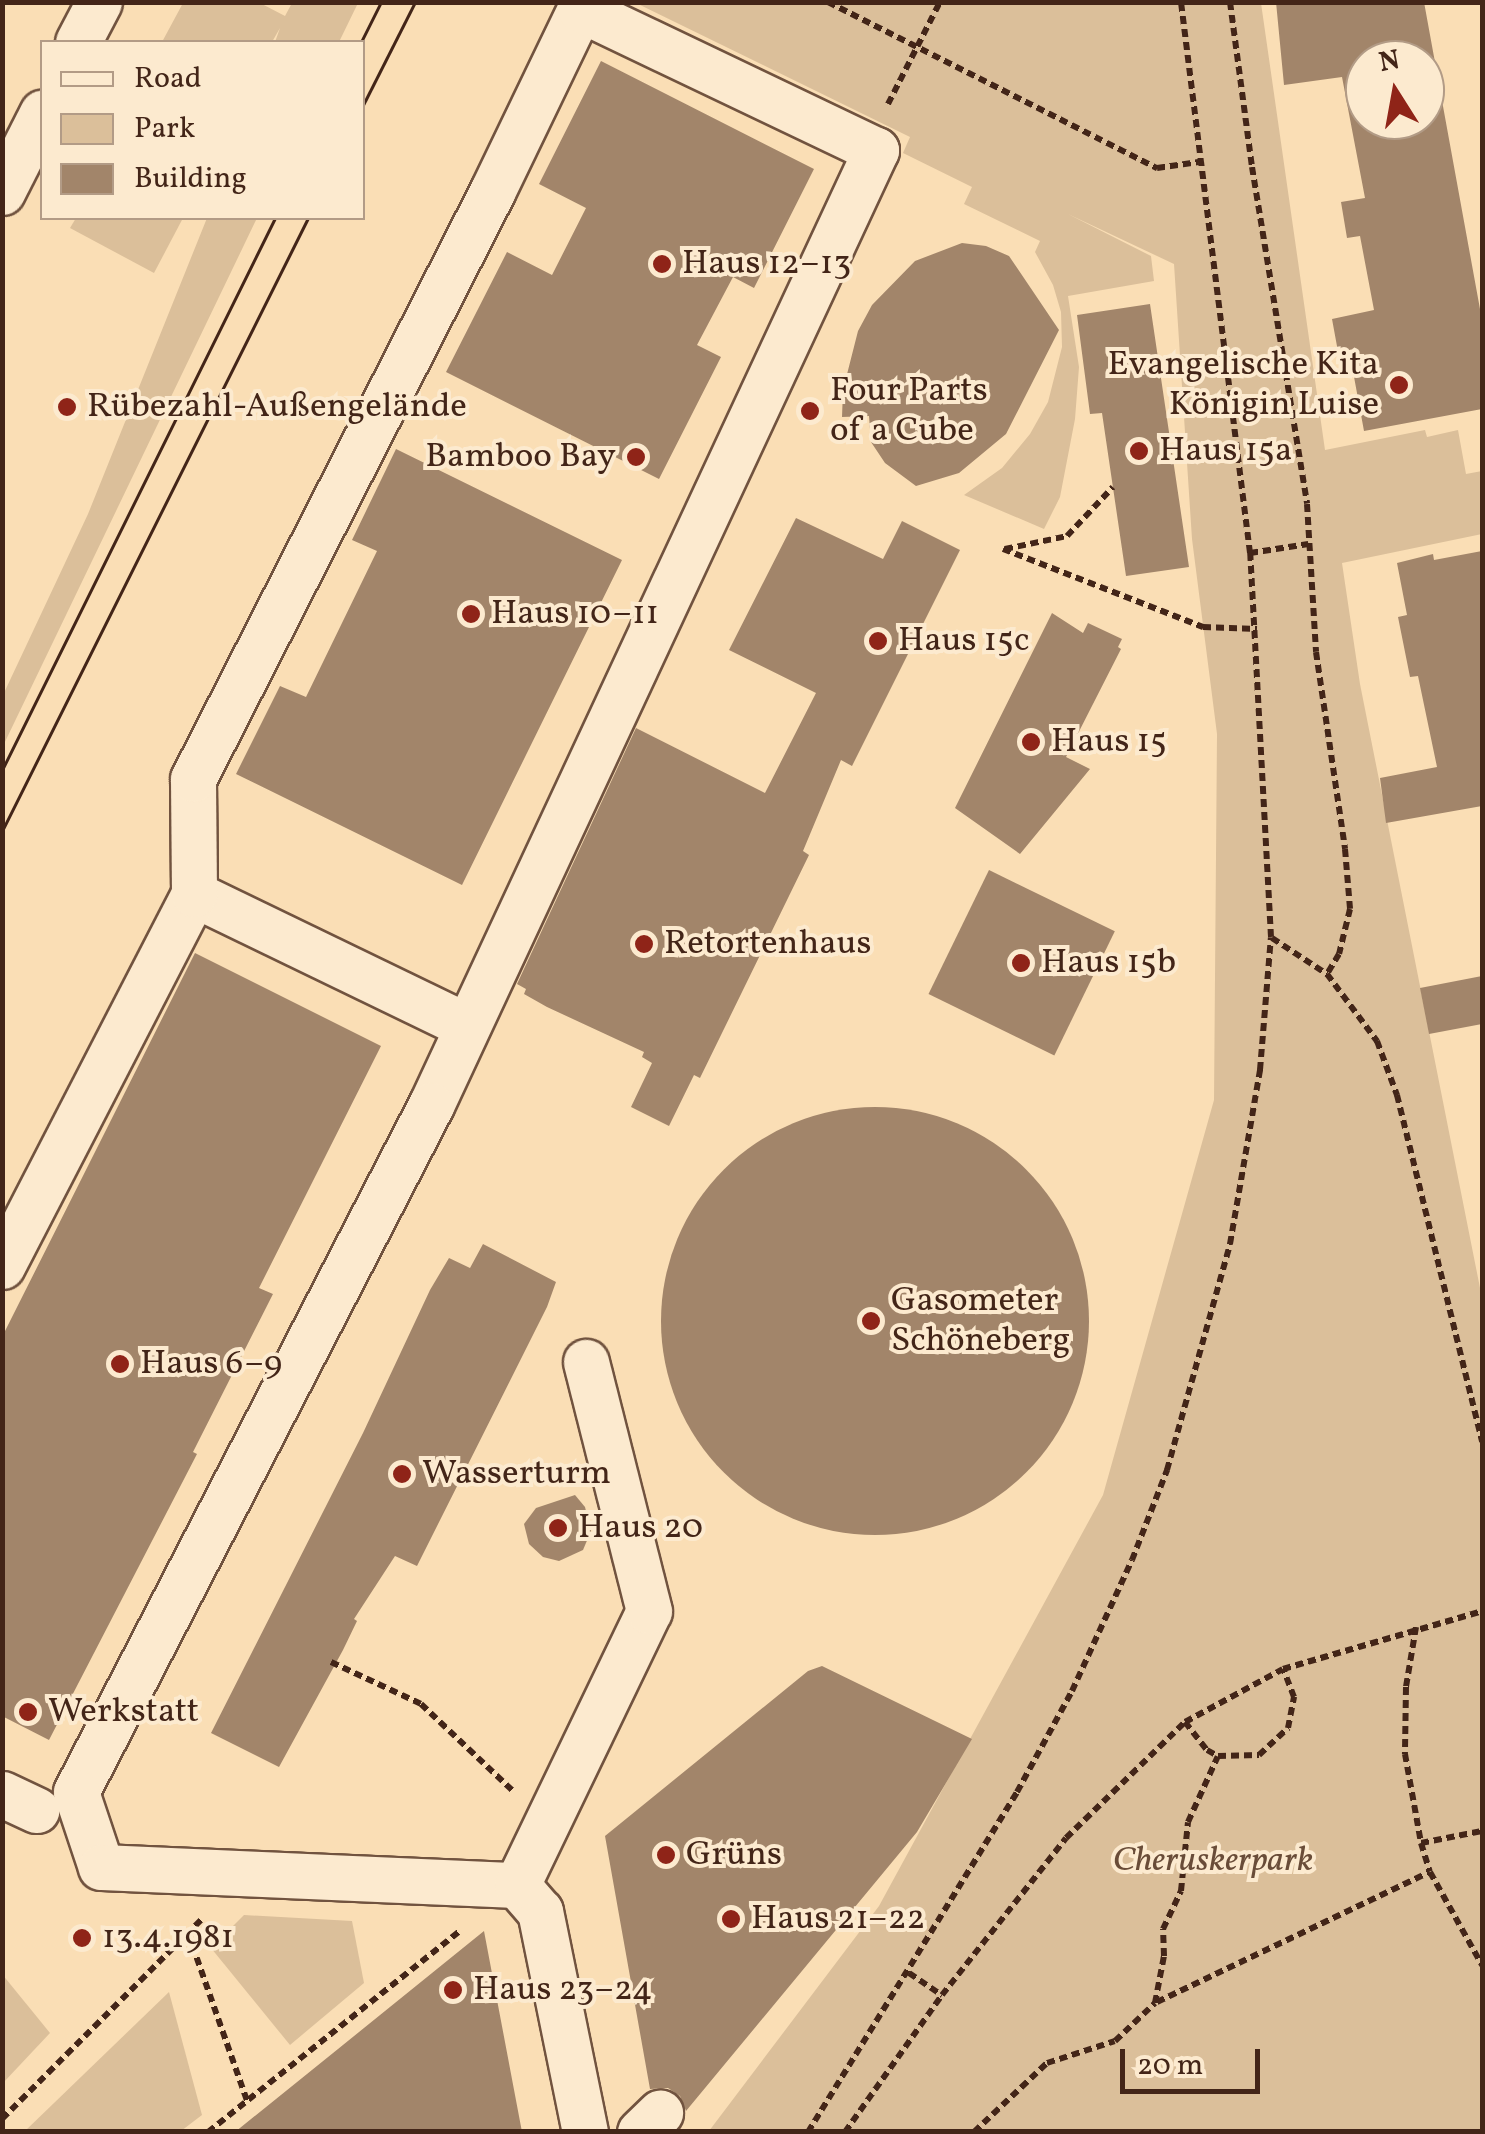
<!DOCTYPE html>
<meta charset="utf-8">
<style>
body{margin:0}
#map{position:relative;width:1485px;height:2134px;overflow:hidden;background:#fadeb5;font-family:Vollkorn,serif}
div>[style]{position:absolute}
.green>*{inset:0;background:#dbbf9a}
.building>*{inset:0;background:#a2856a;transform-origin:0 0}
.round{border-radius:50%}
.path>*{height:6px;margin-top:-3px;transform-origin:0;background:repeating-linear-gradient(90deg,#432518 0 8px,transparent 0 13px)}
.roads{filter:drop-shadow(2px 0 #71533f) drop-shadow(-2px 0 #71533f) drop-shadow(0 2px #71533f) drop-shadow(0 -2px #71533f)}
.minor>*{height:45px;margin:-22.5px;padding:0 22.5px;transform-origin:22.5px;border-radius:22.5px;background:#fceacf}
.tram>*{height:2.5px;margin:-1.25px;padding:0 1.25px;transform-origin:1.25px;border-radius:1.25px;background:#432518}
.dots>*{width:28px;height:28px;translate:-50% -50%;box-sizing:border-box;border:5px solid #fceacf;border-radius:50%}
span{translate:-50% -50%;white-space:nowrap;text-align:center;line-height:1.15;-webkit-text-stroke:8px #fceacf;paint-order:stroke}
.poi-label{font-size:35px;color:#432518}
.left{translate:0 -50%;text-align:left}
.right{translate:-100% -50%;text-align:right}
.park-label{font-size:35px;color:#694c38;font-style:italic}
.frame{position:absolute;inset:0;border:5px solid #432518;pointer-events:none}
.legend{position:absolute;left:40px;top:40px;width:325px;height:180px;box-sizing:border-box;background:#fceacf;border:2px solid #b29b86;margin:0;padding:12px 18px;list-style:none;font-size:30px;color:#432518}
.legend li{display:flex;align-items:center;gap:20px;height:50px}
.legend b{width:50px;border:2px solid #b29b86}
.north{position:absolute;left:1345px;top:40px;width:100px;height:100px;box-sizing:border-box;background:#fceacf;border:2px solid #b29b86;border-radius:50%;rotate:349deg;font-size:28px;font-weight:700;line-height:40px;text-align:center;color:#432518}
.north::after{content:'';display:block;margin:auto;width:35px;height:45px;background:#8f2418;clip-path:polygon(50% 0,100% 100%,50% 72%,0 100%)}
.scale{position:absolute;left:1120px;top:2049px;width:140px;height:45px;box-sizing:border-box;border:5px solid #432518;border-top:0;padding-left:12px;font-size:30px;line-height:35px;white-space:nowrap;color:#432518;-webkit-text-stroke:8px #fceacf;paint-order:stroke}
</style>
<div id="map">
<div class="green">
<i style="clip-path:polygon(183px 3px,260px 3px,285px 16px,292px 3px,358px 3px,339px 42px,275px 42px,280px 28px,272px 42px,162px 42px)"></i>
<i style="clip-path:polygon(636px 3px,1261px 3px,1325px 450px,1425px 430px,1427px 437px,1458px 430px,1466px 474px,1482px 471px,1482px 534px,1342px 563px,1360px 684px,1482px 1298px,1482px 2131px,709px 2131px,879px 1906px,1103px 1495px,1214px 1100px,1217px 734px,1192px 539px,1174px 264px,1068px 214px,1151px 256px,1154px 281px,1068px 296px,1079px 367px,1075px 419px,1060px 497px,1044px 529px,964px 495px,1002px 468px,1030px 434px,1048px 402px,1062px 347px,1061px 312px,1053px 285px,1035px 252px,1040px 241px,964px 204px,972px 187px,903px 153px,910px 137px)"></i>
<i style="clip-path:polygon(76px 218px,183px 218px,154px 273px,70px 228px)"></i>
<i style="clip-path:polygon(207px 218px,257px 218px,3px 746px,3px 695px,88px 514px)"></i>
<i style="clip-path:polygon(244px 1915px,352px 1921px,364px 1983px,290px 2045px,211px 1948px)"></i>
<i style="clip-path:polygon(2px 1974px,50px 2033px,3px 2083px,2px 2083px)"></i>
<i style="clip-path:polygon(169px 1992px,202px 2115px,181px 2131px,25px 2131px)"></i>
</div>
<div class="building">
<i style="clip-path:polygon(evenodd,1276px 2px,1424px 2px,1482px 320px,1482px 409px,1364px 431px,1352px 366px,1341px 368px,1332px 319px,1374px 310px,1360px 236px,1347px 238px,1341px 202px,1365px 198px,1342px 77px,1284px 85px,1276px 2px,1365px 60px,1425px 60px,1425px 120px,1365px 120px,1365px 60px)"></i>
<i style="clip-path:polygon(601px 61px,814px 169px,754px 288px,733px 277px,697px 345px,721px 357px,659px 479px,446px 372px,507px 252px,552px 275px,586px 208px,539px 184px)"></i>
<i style="clip-path:polygon(962px 243px,986px 246px,1009px 256px,1059px 330px,1006px 434px,959px 473px,916px 486px,885px 463px,871px 442px,869px 416px,842px 417px,843px 390px,858px 331px,872px 305px,915px 261px)"></i>
<i style="clip-path:polygon(1150px 304px,1189px 567px,1126px 576px,1102px 413px,1090px 414px,1077px 315px)"></i>
<i style="clip-path:polygon(396px 449px,622px 560px,462px 885px,236px 774px,280px 686px,306px 697px,377px 551px,352px 540px)"></i>
<i style="clip-path:polygon(796px 518px,883px 559px,902px 521px,960px 550px,852px 766px,841px 760px,803px 851px,809px 855px,700px 1078px,694px 1075px,669px 1126px,631px 1107px,652px 1063px,642px 1057px,644px 1052px,547px 1007px,524px 994px,526px 989px,517px 984px,636px 728px,765px 793px,816px 693px,729px 650px)"></i>
<i style="clip-path:polygon(1482px 551px,1482px 806px,1386px 823px,1380px 778px,1437px 767px,1418px 676px,1410px 677px,1398px 617px,1407px 615px,1397px 563px,1433px 554px,1434px 560px)"></i>
<i style="clip-path:polygon(1052px 613px,1083px 633px,1088px 623px,1122px 639px,1118px 647px,1121px 649px,1066px 757px,1090px 769px,1020px 854px,955px 808px)"></i>
<i style="left:989px;top:870px;width:140px;height:138px;rotate:26deg"></i>
<i style="clip-path:polygon(195px 953px,381px 1046px,259px 1288px,273px 1294px,193px 1452px,197px 1454px,49px 1740px,2px 1716px,2px 1337px)"></i>
<i style="clip-path:polygon(1482px 976px,1482px 1024px,1429px 1034px,1420px 988px)"></i>
<i class="round" style="left:661px;top:1107px;width:428px;height:428px"></i>
<i style="clip-path:polygon(483px 1244px,556px 1282px,547px 1307px,417px 1566px,395px 1556px,354px 1619px,357px 1621px,343px 1650px,279px 1767px,211px 1733px,363px 1433px,430px 1290px,449px 1258px,470px 1268px)"></i>
<i style="clip-path:polygon(575px 1495px,585px 1507px,591px 1531px,583px 1550px,559px 1561px,543px 1557px,529px 1544px,524px 1524px,536px 1508px)"></i>
<i style="clip-path:polygon(822px 1666px,972px 1739px,917px 1832px,686px 2111px,680px 2096px,668px 2088px,650px 2089px,605px 1836px,808px 1671px)"></i>
<i style="clip-path:polygon(484px 1931px,522px 2132px,235px 2132px,338px 2049px)"></i>
</div>
<div class="path">
<i style="left:828px;top:2px;width:369px;rotate:26.8deg"></i>
<i style="left:1157px;top:168px;width:42px;rotate:-8.1deg"></i>
<i style="left:1230px;top:2px;width:166px;rotate:82.4deg"></i>
<i style="left:1252px;top:167px;width:341px;rotate:80.7deg"></i>
<i style="left:1307px;top:504px;width:148px;rotate:86.5deg"></i>
<i style="left:1316px;top:652px;width:199px;rotate:81.6deg"></i>
<i style="left:1345px;top:849px;width:60px;rotate:85.2deg"></i>
<i style="left:1350px;top:909px;width:46px;rotate:103.7deg"></i>
<i style="left:1339px;top:954px;width:23px;rotate:121deg"></i>
<i style="left:888px;top:104px;width:114px;rotate:-63deg"></i>
<i style="left:1003px;top:549px;width:215px;rotate:21.3deg"></i>
<i style="left:1203px;top:627px;width:54px;rotate:2.1deg"></i>
<i style="left:1005px;top:549px;width:63px;rotate:-11.8deg"></i>
<i style="left:1067px;top:536px;width:67px;rotate:-46.8deg"></i>
<i style="left:1250px;top:553px;width:59px;rotate:-8.8deg"></i>
<i style="left:1272px;top:938px;width:66px;rotate:33.2deg"></i>
<i style="left:1327px;top:974px;width:84px;rotate:53.3deg"></i>
<i style="left:1377px;top:1041px;width:58px;rotate:69.7deg"></i>
<i style="left:1397px;top:1095px;width:357px;rotate:76.2deg"></i>
<i style="left:1416px;top:1627px;width:61px;rotate:99.5deg"></i>
<i style="left:1406px;top:1687px;width:67px;rotate:90.9deg"></i>
<i style="left:1405px;top:1754px;width:90px;rotate:79.8deg"></i>
<i style="left:1421px;top:1843px;width:30px;rotate:73deg"></i>
<i style="left:1430px;top:1872px;width:107px;rotate:60.8deg"></i>
<i style="left:331px;top:1662px;width:99px;rotate:25deg"></i>
<i style="left:421px;top:1704px;width:127px;rotate:43.4deg"></i>
<i style="left:1185px;top:1722px;width:36px;rotate:52deg"></i>
<i style="left:1207px;top:1750px;width:13px;rotate:29deg"></i>
<i style="left:1421px;top:1843px;width:62px;rotate:-11.1deg"></i>
<i style="left:188px;top:1933px;width:178px;rotate:70.6deg"></i>
<i style="left:909px;top:1973px;width:40px;rotate:34deg"></i>
<i style="left:942px;top:1995px;width:200px;rotate:-51.7deg"></i>
<i style="left:1066px;top:1838px;width:166px;rotate:-44.3deg"></i>
<i style="left:1185px;top:1722px;width:111px;rotate:-28.4deg"></i>
<i style="left:1283px;top:1669px;width:207px;rotate:-16.2deg"></i>
<i style="left:1157px;top:2002px;width:302px;rotate:-25.5deg"></i>
<i style="left:2px;top:2119px;width:284px;rotate:-45deg"></i>
<i style="left:208px;top:2132px;width:324px;rotate:-38.6deg"></i>
<i style="left:808px;top:2132px;width:399px;rotate:-58.4deg"></i>
<i style="left:1017px;top:1792px;width:115px;rotate:-61.4deg"></i>
<i style="left:1072px;top:1691px;width:144px;rotate:-65.4deg"></i>
<i style="left:1132px;top:1560px;width:97px;rotate:-68.7deg"></i>
<i style="left:1167px;top:1470px;width:235px;rotate:-74.4deg"></i>
<i style="left:1230px;top:1244px;width:177px;rotate:-80.2deg"></i>
<i style="left:1260px;top:1070px;width:133px;rotate:-85.3deg"></i>
<i style="left:1271px;top:937px;width:385px;rotate:-93.1deg"></i>
<i style="left:1250px;top:553px;width:555px;rotate:-97.14deg"></i>
<i style="left:845px;top:2132px;width:168px;rotate:-54.7deg"></i>
<i style="left:974px;top:2132px;width:100px;rotate:-43.4deg"></i>
<i style="left:1047px;top:2063px;width:71px;rotate:-17.9deg"></i>
<i style="left:1115px;top:2041px;width:55px;rotate:-43.5deg"></i>
<i style="left:1155px;top:2003px;width:48px;rotate:-79.2deg"></i>
<i style="left:1164px;top:1956px;width:27px;rotate:-92deg"></i>
<i style="left:1163px;top:1929px;width:42px;rotate:-64.7deg"></i>
<i style="left:1181px;top:1891px;width:69px;rotate:-84.2deg"></i>
<i style="left:1188px;top:1822px;width:72px;rotate:-65.6deg"></i>
<i style="left:1218px;top:1756px;width:41px;rotate:-1.4deg"></i>
<i style="left:1259px;top:1755px;width:40px;rotate:-43deg"></i>
<i style="left:1288px;top:1728px;width:32px;rotate:-79deg"></i>
<i style="left:1294px;top:1697px;width:30px;rotate:-111deg"></i>
</div>
<div class="roads">
<div class="minor">
<i style="left:78px;top:42px;width:45px;rotate:-62.3deg"></i>
<i style="left:2px;top:192px;width:89px;rotate:-63.1deg"></i>
<i style="left:194px;top:894px;width:303px;rotate:25.8deg"></i>
<i style="left:2px;top:1266px;width:419px;rotate:-62.7deg"></i>
<i style="left:194px;top:894px;width:115px;rotate:-90.5deg"></i>
<i style="left:193px;top:779px;width:659px;rotate:-63.01deg"></i>
<i style="left:492px;top:192px;width:203px;rotate:-64.3deg"></i>
<i style="left:580px;top:9px;width:328px;rotate:25.5deg"></i>
<i style="left:876px;top:150px;width:1054px;rotate:114.98deg"></i>
<i style="left:431px;top:1105px;width:773px;rotate:117.33deg"></i>
<i style="left:76px;top:1792px;width:79px;rotate:71.6deg"></i>
<i style="left:101px;top:1867px;width:416px;rotate:2.5deg"></i>
<i style="left:517px;top:1885px;width:35px;rotate:49deg"></i>
<i style="left:540px;top:1911px;width:226px;rotate:78.5deg"></i>
<i style="left:2px;top:1794px;width:38px;rotate:25deg"></i>
<i style="left:517px;top:1885px;width:304px;rotate:-64.3deg"></i>
<i style="left:649px;top:1611px;width:257px;rotate:-104.2deg"></i>
<i style="left:640px;top:2132px;width:28px;rotate:-44deg"></i>
</div>
</div>
<div class="tram">
<i style="left:361px;top:42px;width:45px;rotate:-63.4deg"></i>
<i style="left:362px;top:107px;width:118px;rotate:-63.2deg"></i>
<i style="left:2px;top:770px;width:616px;rotate:-63.68deg"></i>
<i style="left:2px;top:831px;width:685px;rotate:-63.47deg"></i>
</div>
<div class="dots">
<i style="left:662px;top:264px;background:#8f2418"></i>
<i style="left:1399px;top:385px;background:#8f2418"></i>
<i style="left:67px;top:407px;background:#8f2418"></i>
<i style="left:810px;top:411px;background:#8f2418"></i>
<i style="left:1139px;top:451px;background:#8f2418"></i>
<i style="left:636px;top:457px;background:#8f2418"></i>
<i style="left:471px;top:614px;background:#8f2418"></i>
<i style="left:878px;top:641px;background:#8f2418"></i>
<i style="left:1031px;top:742px;background:#8f2418"></i>
<i style="left:644px;top:944px;background:#8f2418"></i>
<i style="left:1021px;top:963px;background:#8f2418"></i>
<i style="left:871px;top:1321px;background:#8f2418"></i>
<i style="left:120px;top:1364px;background:#8f2418"></i>
<i style="left:402px;top:1474px;background:#8f2418"></i>
<i style="left:558px;top:1528px;background:#8f2418"></i>
<i style="left:28px;top:1712px;background:#8f2418"></i>
<i style="left:666px;top:1855px;background:#8f2418"></i>
<i style="left:731px;top:1919px;background:#8f2418"></i>
<i style="left:82px;top:1938px;background:#8f2418"></i>
<i style="left:453px;top:1990px;background:#8f2418"></i>
</div>
<div class="poi-label">
<span class="left" style="left:682px;top:264px">Haus 12–13</span>
<span class="right" style="left:1379px;top:385px">Evangelische Kita<br>Königin Luise</span>
<span class="left" style="left:830px;top:411px">Four Parts<br>of a Cube</span>
<span class="left" style="left:87px;top:407px">Rübezahl-Außengelände</span>
<span class="left" style="left:1159px;top:451px">Haus 15a</span>
<span class="right" style="left:616px;top:457px">Bamboo Bay</span>
<span class="left" style="left:491px;top:614px">Haus 10–11</span>
<span class="left" style="left:898px;top:641px">Haus 15c</span>
<span class="left" style="left:1051px;top:742px">Haus 15</span>
<span class="left" style="left:664px;top:944px">Retortenhaus</span>
<span class="left" style="left:1041px;top:963px">Haus 15b</span>
<span class="left" style="left:891px;top:1321px">Gasometer<br>Schöneberg</span>
<span class="left" style="left:140px;top:1364px">Haus 6–9</span>
<span class="left" style="left:422px;top:1474px">Wasserturm</span>
<span class="left" style="left:578px;top:1528px">Haus 20</span>
<span class="left" style="left:48px;top:1712px">Werkstatt</span>
<span class="left" style="left:686px;top:1855px">Grüns</span>
<span class="left" style="left:751px;top:1919px">Haus 21–22</span>
<span class="left" style="left:102px;top:1938px">13.4.1981</span>
<span class="left" style="left:473px;top:1990px">Haus 23–24</span>
</div>
<div class="park-label">
<span style="left:1213px;top:1861px">Cheruskerpark</span>
</div>
<div class="frame"></div>
<ul class="legend">
<li><b style="height:12px;background:#fceacf"></b>Road</li>
<li><b style="height:28px;background:#dbbf9a"></b>Park</li>
<li><b style="height:28px;background:#a2856a"></b>Building</li>
</ul>
<div class="north">N</div>
<div class="scale">20 m</div>
</div>
